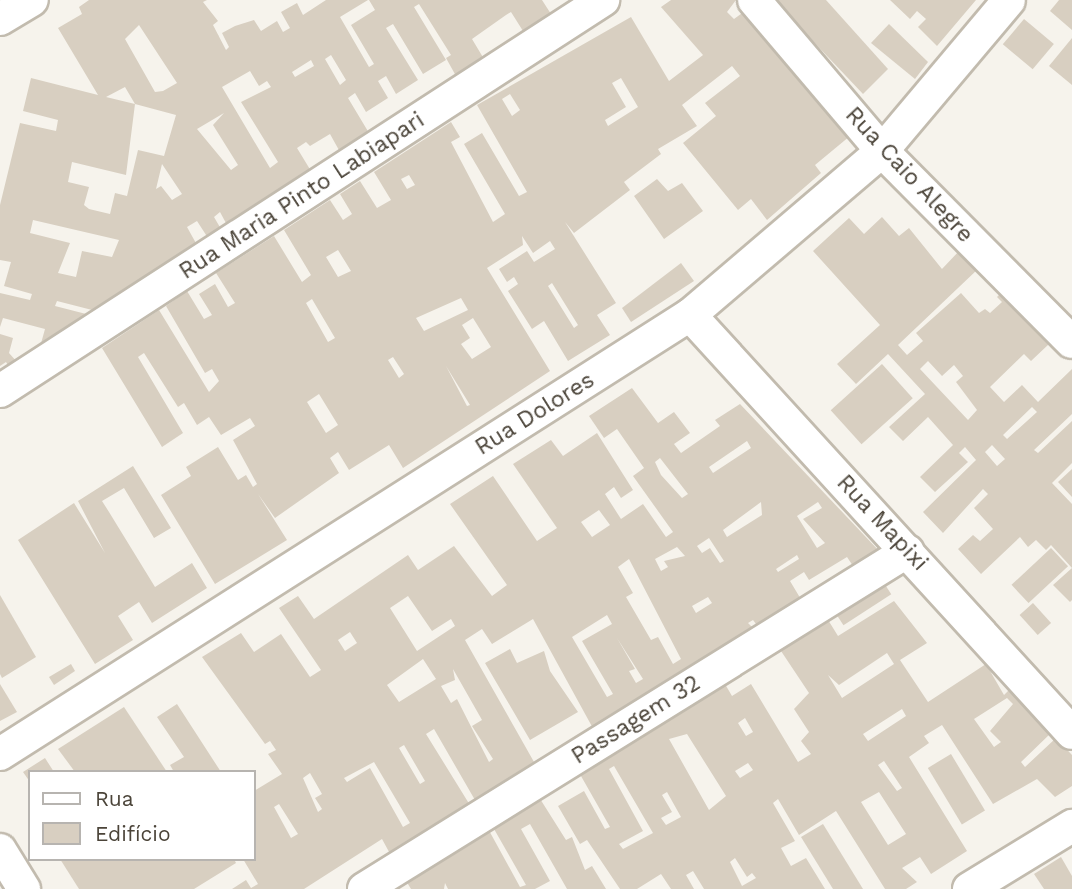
<!DOCTYPE html>
<meta charset="utf-8">
<style>
body{margin:0}
#map{position:relative;width:1072px;height:889px;overflow:hidden;background:#f6f3ec;font-family:"Work Sans",sans-serif}
div>[style]{position:absolute}
.building>*{inset:0;background:#d8cfc1;transform-origin:0 0}
.roads{filter:drop-shadow(2px 0 #c2bbae) drop-shadow(-2px 0 #c2bbae) drop-shadow(0 2px #c2bbae) drop-shadow(0 -2px #c2bbae)}
.street>*{height:32px;margin:-16px;padding:0 16px;transform-origin:16px;border-radius:16px;background:#fff}
span{translate:-50% -50%;white-space:nowrap;text-align:center;line-height:1.15;-webkit-text-stroke:6px #fff;paint-order:stroke}
.street-label{font-size:23px;color:#4b4439}
.legend{position:absolute;left:28px;top:770px;width:228px;height:91px;box-sizing:border-box;background:#fff;border:2px solid #b7b4b0;margin:0;padding:9px 12px;list-style:none;font-size:21px;color:#4b4439}
.legend li{display:flex;align-items:center;gap:14px;height:35px}
.legend b{width:35px;border:2px solid #b7b4b0}
</style>
<div id="map">
<div class="building">
<i style="clip-path:polygon(evenodd,89px 0,207px 0,203px 2px,218px 21px,213px 25px,226px 50px,229px 47px,222px 33px,235px 26px,254px 20px,261px 31px,277px 21px,283px 32px,290px 28px,281px 12px,297px 3px,303px 15px,326px 0,368px 0,340px 17px,369px 67px,374px 64px,351px 25px,375px 10px,369px 0,542px 0,551px 14px,523px 31px,511px 12px,506px 15px,472px 39px,484px 59px,456px 76px,446px 58px,451px 55px,419px 4px,414px 7px,446px 60px,423px 74px,393px 24px,386px 28px,418px 80px,396px 94px,386px 76px,378px 81px,388px 98px,366px 112px,355px 93px,348px 98px,369px 133px,340px 152px,330px 134px,310px 146px,306px 142px,297px 148px,311px 171px,227px 225px,220px 212px,214px 217px,221px 229px,208px 238px,197px 221px,187px 227px,197px 245px,96px 311px,57px 301px,55px 306px,90px 315px,40px 347px,45px 329px,3px 318px,0 327px,0 293px,30px 300px,32px 294px,4px 286px,11px 262px,0 260px,0 205px,20px 123px,56px 131px,58px 120px,23px 111px,31px 78px,98px 95px,58px 28px,82px 14px,79px 7px,89px 0,139px 25px,177px 83px,163px 91px,155px 92px,125px 39px,139px 25px,89px 0,331px 55px,346px 80px,340px 85px,325px 59px,331px 55px,89px 0,311px 60px,314px 66px,295px 77px,292px 72px,311px 60px,89px 0,250px 71px,259px 86px,267px 81px,271px 87px,241px 102px,278px 162px,270px 168px,222px 87px,250px 71px,89px 0,125px 87px,135px 104px,106px 97px,125px 87px,89px 0,135px 104px,176px 115px,164px 156px,138px 150px,127px 196px,115px 193px,110px 214px,89px 209px,84px 205px,89px 187px,68px 182px,72px 162px,126px 175px,135px 104px,89px 0,224px 113px,213px 125px,238px 165px,231px 170px,197px 129px,224px 113px,89px 0,162px 164px,182px 194px,172px 200px,161px 186px,156px 189px,162px 164px,89px 0,33px 220px,119px 240px,112px 257px,82px 251px,76px 277px,58px 273px,70px 243px,30px 233px,33px 220px)"></i>
<i style="clip-path:polygon(evenodd,671px 0,736px 0,727px 12px,734px 19px,745px 11px,850px 136px,815px 165px,821px 173px,767px 220px,751px 199px,738px 210px,683px 143px,716px 116px,705px 103px,740px 76px,732px 66px,682px 105px,697px 126px,658px 149px,661px 154px,624px 182px,630px 190px,574px 233px,565px 222px,616px 303px,597px 315px,610px 335px,568px 361px,544px 321px,532px 329px,508px 291px,518px 284px,514px 277px,507px 282px,499px 269px,527px 251px,534px 262px,555px 249px,550px 241px,533px 253px,522px 236px,523px 245px,487px 268px,550px 371px,403px 468px,389px 445px,349px 470px,338px 452px,330px 458px,339px 473px,275px 518px,258px 494px,287px 540px,215px 584px,161px 495px,191px 476px,186px 467px,218px 447px,238px 480px,246px 475px,253px 487px,257px 484px,233px 440px,255px 426px,250px 418px,221px 435px,209px 417px,197px 425px,184px 403px,178px 407px,144px 353px,138px 357px,183px 433px,162px 447px,102px 348px,159px 310px,209px 392px,219px 381px,212px 369px,205px 373px,166px 306px,187px 291px,204px 319px,212px 315px,199px 294px,215px 284px,228px 307px,235px 303px,216px 273px,274px 236px,302px 282px,311px 275px,284px 230px,330px 200px,343px 220px,352px 214px,340px 194px,360px 181px,377px 208px,391px 200px,374px 172px,451px 122px,460px 137px,451px 142px,493px 222px,505px 214px,464px 144px,482px 133px,519px 196px,527px 192px,477px 105px,631px 17px,669px 81px,703px 55px,661px 7px,671px 0,621px 78px,638px 107px,608px 126px,605px 120px,626px 107px,612px 83px,621px 78px,671px 0,510px 94px,520px 110px,512px 116px,502px 99px,510px 94px,671px 0,409px 175px,415px 185px,407px 189px,401px 179px,409px 175px,671px 0,338px 250px,351px 271px,338px 277px,326px 257px,338px 250px,671px 0,552px 283px,578px 325px,574px 328px,548px 286px,552px 283px,671px 0,461px 298px,468px 310px,424px 331px,416px 318px,461px 298px,671px 0,312px 299px,335px 338px,328px 342px,306px 303px,312px 299px,671px 0,473px 318px,491px 347px,472px 359px,461px 344px,470px 338px,462px 325px,473px 318px,671px 0,393px 357px,404px 374px,399px 378px,388px 360px,393px 357px,671px 0,446px 366px,470px 405px,467px 406px,446px 366px,671px 0,319px 394px,338px 425px,326px 433px,307px 402px,319px 394px)"></i>
<i style="clip-path:polygon(774px 0,826px 0,888px 69px,863px 94px)"></i>
<i style="clip-path:polygon(890px 0,976px 0,937px 46px,918px 27px,926px 19px,917px 11px,910px 19px)"></i>
<i style="clip-path:polygon(1059px 0,1072px 0,1072px 30px,1050px 11px)"></i>
<i style="left:1024px;top:19px;width:39px;height:33px;rotate:40deg"></i>
<i style="clip-path:polygon(889px 24px,928px 62px,915px 79px,871px 43px)"></i>
<i style="clip-path:polygon(1072px 38px,1072px 85px,1049px 66px)"></i>
<i style="clip-path:polygon(657px 179px,668px 191px,682px 183px,703px 211px,664px 239px,634px 196px)"></i>
<i style="clip-path:polygon(evenodd,882px 217px,899px 236px,909px 228px,942px 269px,960px 250px,978px 269px,898px 345px,907px 355px,923px 341px,916px 333px,961px 293px,979px 313px,985px 309px,990px 313px,1002px 302px,997px 297px,1001px 293px,1049px 344px,1031px 361px,1024px 354px,990px 387px,1004px 402px,1022px 385px,1038px 402px,1072px 369px,1072px 414px,1034px 450px,1038px 453px,1072px 421px,1072px 463px,1052px 483px,1072px 504px,1072px 600px,1070px 602px,1053px 585px,1072px 568px,1051px 545px,1046px 550px,1036px 540px,1028px 547px,1020px 537px,981px 574px,958px 549px,973px 535px,980px 541px,993px 529px,974px 508px,988px 494px,983px 489px,943px 533px,923px 512px,976px 460px,965px 447px,959px 453px,968px 462px,935px 492px,920px 477px,953px 445px,928px 417px,903px 441px,889px 427px,925px 394px,888px 354px,856px 384px,837px 364px,880px 325px,813px 251px,849px 218px,864px 234px,882px 217px,928px 361px,942px 376px,954px 365px,963px 376px,956px 382px,977px 410px,968px 420px,920px 369px,928px 361px,882px 217px,1032px 407px,1037px 412px,1007px 439px,1003px 435px,1032px 407px,882px 217px,992px 445px,1005px 459px,997px 466px,985px 452px,992px 445px)"></i>
<i style="clip-path:polygon(681px 263px,694px 281px,631px 322px,622px 308px)"></i>
<i style="clip-path:polygon(0 334px,13px 338px,9px 353px,17px 362px,9px 367px,6px 362px,0 366px)"></i>
<i style="left:882px;top:364px;width:46px;height:69px;rotate:48deg"></i>
<i style="clip-path:polygon(evenodd,632px 388px,658px 423px,674px 412px,690px 433px,674px 444px,681px 453px,720px 426px,715px 420px,740px 404px,881px 553px,855px 569px,847px 557px,809px 580px,804px 572px,790px 581px,802px 601px,759px 628px,753px 620px,748px 623px,756px 631px,595px 732px,533px 619px,492px 644px,482px 629px,465px 640px,538px 769px,479px 807px,434px 729px,426px 734px,473px 810px,394px 861px,382px 839px,304px 889px,232px 889px,246px 880px,251px 888px,258px 884px,243px 859px,254px 859px,254px 791px,282px 774px,268px 754px,276px 750px,270px 741px,265px 744px,202px 657px,241px 633px,254px 652px,281px 634px,310px 677px,321px 670px,279px 608px,298px 596px,314px 619px,408px 555px,418px 570px,454px 546px,492px 596px,507px 585px,450px 504px,493px 476px,537px 541px,557px 528px,513px 464px,551px 440px,563px 456px,597px 433px,633px 490px,621px 498px,614px 487px,605px 494px,621px 519px,643px 504px,666px 537px,673px 532px,633px 476px,644px 468px,617px 429px,604px 438px,589px 416px,632px 388px,747px 441px,751px 448px,713px 473px,709px 467px,747px 441px,632px 388px,660px 458px,688px 494px,682px 498px,661px 475px,655px 462px,660px 458px,632px 388px,761px 502px,762px 515px,727px 537px,723px 530px,761px 502px,632px 388px,818px 502px,822px 508px,803px 519px,825px 543px,817px 548px,797px 516px,818px 502px,632px 388px,599px 510px,610px 525px,592px 537px,581px 522px,599px 510px,632px 388px,709px 538px,724px 561px,720px 563px,710px 548px,702px 553px,697px 546px,709px 538px,632px 388px,677px 547px,685px 556px,664px 561px,668px 567px,661px 571px,655px 559px,677px 547px,632px 388px,797px 555px,799px 559px,778px 572px,776px 569px,797px 555px,632px 388px,629px 559px,681px 659px,673px 664px,658px 637px,651px 640px,626px 597px,633px 593px,618px 567px,629px 559px,632px 388px,408px 596px,432px 631px,451px 619px,455px 626px,417px 651px,390px 608px,408px 596px,632px 388px,708px 597px,712px 603px,696px 613px,692px 606px,708px 597px,632px 388px,607px 615px,612px 624px,582px 641px,613px 694px,607px 697px,572px 637px,607px 615px,632px 388px,350px 632px,357px 643px,345px 651px,338px 640px,350px 632px,632px 388px,617px 638px,643px 679px,636px 683px,629px 671px,635px 669px,617px 638px,632px 388px,423px 659px,436px 679px,399px 702px,387px 685px,423px 659px,632px 388px,453px 669px,482px 720px,472px 726px,493px 759px,489px 762px,457px 699px,451px 703px,441px 686px,455px 680px,453px 669px,632px 388px,404px 745px,425px 781px,420px 784px,399px 748px,404px 745px,632px 388px,374px 762px,410px 823px,403px 827px,370px 768px,347px 782px,344px 778px,374px 762px,632px 388px,310px 773px,322px 794px,315px 798px,322px 809px,318px 812px,303px 778px,310px 773px,632px 388px,279px 804px,298px 834px,291px 838px,274px 807px,279px 804px)"></i>
<i style="clip-path:polygon(133px 466px,171px 528px,154px 538px,124px 488px,102px 501px,109px 512px,155px 587px,192px 563px,207px 588px,152px 623px,139px 602px,118px 616px,133px 640px,95px 664px,18px 540px,74px 503px,105px 553px,78px 501px)"></i>
<i style="clip-path:polygon(1072px 469px,1072px 497px,1058px 482px)"></i>
<i style="left:1051px;top:548px;width:25px;height:54px;rotate:47deg"></i>
<i style="left:882px;top:580px;width:17px;height:57px;rotate:57deg"></i>
<i style="clip-path:polygon(0 595px,36px 657px,2px 678px,0 674px)"></i>
<i style="clip-path:polygon(evenodd,894px 601px,927px 643px,900px 660px,928px 702px,986px 664px,1004px 695px,1010px 689px,1051px 733px,1021px 762px,1025px 767px,1056px 738px,1072px 755px,1072px 786px,1055px 797px,1037px 779px,993px 804px,942px 725px,924px 736px,929px 743px,909px 757px,967px 851px,931px 874px,920px 857px,902px 868px,917px 882px,906px 889px,885px 889px,836px 811px,799px 835px,778px 799px,773px 803px,795px 841px,781px 848px,791px 866px,806px 858px,825px 889px,704px 889px,693px 871px,686px 875px,694px 889px,671px 889px,661px 874px,637px 889px,620px 889px,587px 840px,580px 844px,558px 806px,584px 791px,605px 829px,610px 827px,577px 769px,722px 679px,732px 696px,751px 684px,798px 762px,811px 754px,801px 741px,809px 732px,794px 709px,809px 693px,777px 645px,825px 615px,838px 636px,894px 601px,887px 653px,894px 664px,842px 698px,828px 675px,839px 685px,887px 653px,894px 601px,1007px 698px,1013px 704px,990px 731px,1001px 742px,994px 747px,974px 719px,1007px 698px,894px 601px,902px 709px,906px 716px,868px 741px,863px 734px,902px 709px,894px 601px,745px 718px,753px 732px,746px 736px,738px 723px,745px 718px,894px 601px,687px 734px,726px 796px,709px 810px,669px 739px,687px 734px,894px 601px,884px 761px,902px 788px,897px 791px,878px 765px,884px 761px,894px 601px,748px 763px,753px 770px,740px 778px,735px 771px,748px 763px,894px 601px,614px 766px,653px 833px,623px 849px,619px 844px,643px 831px,609px 769px,614px 766px,894px 601px,667px 792px,681px 817px,666px 825px,661px 818px,672px 812px,662px 795px,667px 792px,894px 601px,879px 792px,906px 834px,888px 845px,861px 802px,879px 792px,894px 601px,735px 858px,747px 877px,752px 873px,756px 878px,742px 886px,730px 862px,735px 858px)"></i>
<i style="left:1033px;top:603px;width:27px;height:18px;rotate:48deg"></i>
<i style="clip-path:polygon(510px 649px,517px 663px,544px 651px,550px 671px,578px 712px,530px 740px,485px 663px)"></i>
<i style="clip-path:polygon(71px 664px,75px 671px,54px 685px,49px 677px)"></i>
<i style="clip-path:polygon(0 684px,17px 712px,0 721px)"></i>
<i style="clip-path:polygon(177px 704px,221px 772px,174px 772px,170px 765px,184px 757px,157px 717px)"></i>
<i style="clip-path:polygon(124px 707px,167px 772px,75px 772px,58px 749px)"></i>
<i style="left:951px;top:754px;width:66px;height:27px;rotate:59deg"></i>
<i style="clip-path:polygon(45px 758px,54px 772px,30px 772px,30px 782px,23px 772px)"></i>
<i style="clip-path:polygon(537px 794px,566px 840px,572px 837px,585px 870px,592px 866px,606px 889px,567px 889px,530px 824px,521px 829px,550px 881px,535px 889px,448px 889px,445px 883px,444px 889px,411px 889px,403px 876px,486px 825px,520px 887px,526px 885px,490px 822px)"></i>
<i style="clip-path:polygon(823px 824px,863px 889px,833px 889px,801px 837px)"></i>
<i style="clip-path:polygon(1061px 857px,1072px 876px,1072px 889px,1044px 889px,1034px 874px)"></i>
<i style="clip-path:polygon(60px 859px,234px 859px,236px 863px,194px 889px,79px 889px)"></i>
</div>
<div class="roads">
<div class="street">
<i style="left:754px;top:0;width:198px;rotate:49.7deg"></i>
<i style="left:882px;top:151px;width:269px;rotate:45.2deg"></i>
<i style="left:0;top:19px;width:37px;rotate:-31deg"></i>
<i style="left:690px;top:315px;width:566px;rotate:47.58deg"></i>
<i style="left:0;top:391px;width:719px;rotate:-32.96deg"></i>
<i style="left:0;top:754px;width:818px;rotate:-32.47deg"></i>
<i style="left:690px;top:315px;width:253px;rotate:-40.5deg"></i>
<i style="left:882px;top:151px;width:197px;rotate:-49.9deg"></i>
<i style="left:0;top:850px;width:46px;rotate:58.4deg"></i>
<i style="left:364px;top:889px;width:640px;rotate:-31.85deg"></i>
<i style="left:969px;top:889px;width:121px;rotate:-31.5deg"></i>
</div>
</div>
<div class="street-label">
<span style="left:909px;top:175px;rotate:47deg">Rua Caio Alegre</span>
<span style="left:302px;top:196px;rotate:-33deg">Rua Maria Pinto Labiapari</span>
<span style="left:535px;top:414px;rotate:-32deg">Rua Dolores</span>
<span style="left:882px;top:523px;rotate:47deg">Rua Mapixi</span>
<span style="left:636px;top:720px;rotate:-32deg">Passagem 32</span>
</div>
<ul class="legend">
<li><b style="height:9px;background:#fff"></b>Rua</li>
<li><b style="height:19px;background:#d8cfc1"></b>Edifício</li>
</ul>
</div>
